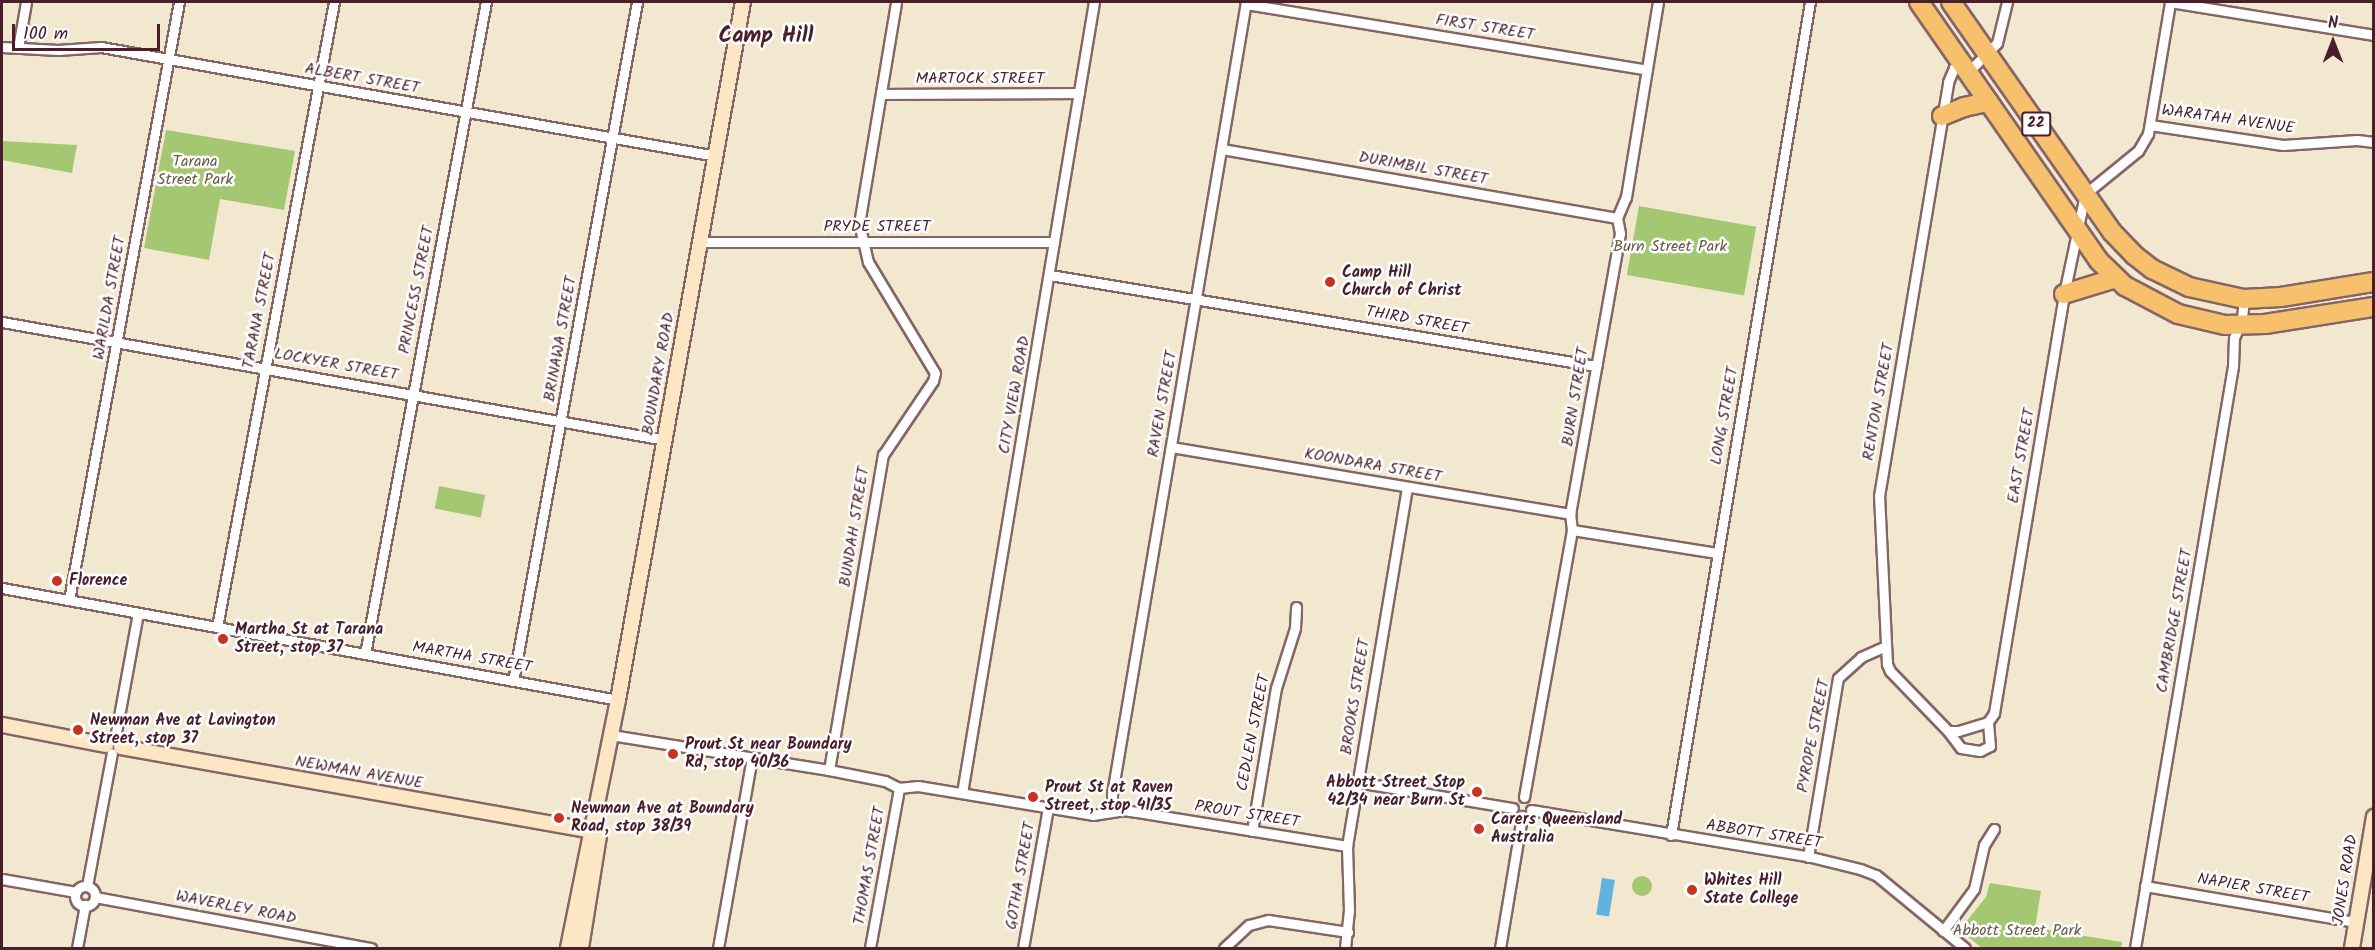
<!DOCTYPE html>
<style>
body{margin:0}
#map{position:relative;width:2375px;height:950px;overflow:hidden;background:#f2e8d0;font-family:Kalam,sans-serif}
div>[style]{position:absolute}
.green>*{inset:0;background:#a4c872;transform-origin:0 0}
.round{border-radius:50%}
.water>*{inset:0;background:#63b1dd;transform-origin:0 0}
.roads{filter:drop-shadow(2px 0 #856565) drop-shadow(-2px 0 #856565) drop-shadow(0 2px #856565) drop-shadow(0 -2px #856565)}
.street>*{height:9px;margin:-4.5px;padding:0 4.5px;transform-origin:4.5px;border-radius:4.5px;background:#fff}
.street>.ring{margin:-4.5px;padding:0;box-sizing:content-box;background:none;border:9px solid #fff;border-radius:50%}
.secondary>*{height:14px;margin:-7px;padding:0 7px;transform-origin:7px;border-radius:7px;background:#fce6c4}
.highway>*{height:18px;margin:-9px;padding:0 9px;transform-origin:9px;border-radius:9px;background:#f7c06c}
.dots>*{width:16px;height:16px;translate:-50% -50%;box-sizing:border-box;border:3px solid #fff;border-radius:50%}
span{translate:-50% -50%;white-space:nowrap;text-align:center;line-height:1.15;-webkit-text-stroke:5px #fff;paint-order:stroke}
.shield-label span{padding:2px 4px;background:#fff;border:2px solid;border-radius:4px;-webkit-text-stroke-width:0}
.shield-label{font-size:15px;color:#4a1f2b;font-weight:700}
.street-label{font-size:16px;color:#4a1f2b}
.park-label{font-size:16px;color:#6a5a44}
.poi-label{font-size:16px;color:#4a1f2b;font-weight:700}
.left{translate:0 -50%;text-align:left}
.right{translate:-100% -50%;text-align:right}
.district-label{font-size:22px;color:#4a1f2b;font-weight:700}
.frame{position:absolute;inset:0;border:3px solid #4a1f2b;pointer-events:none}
.north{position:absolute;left:2303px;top:12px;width:60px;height:60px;-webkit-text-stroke:4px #fff;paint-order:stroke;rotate:0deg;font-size:16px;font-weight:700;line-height:24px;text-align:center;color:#4a1f2b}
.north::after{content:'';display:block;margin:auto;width:21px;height:27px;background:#4a1f2b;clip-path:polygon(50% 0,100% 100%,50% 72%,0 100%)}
.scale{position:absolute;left:12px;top:24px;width:148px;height:27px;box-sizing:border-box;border:3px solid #4a1f2b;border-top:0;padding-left:8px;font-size:18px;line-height:21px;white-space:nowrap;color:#4a1f2b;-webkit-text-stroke:4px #fff;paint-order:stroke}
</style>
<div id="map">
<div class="green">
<i style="clip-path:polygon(166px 130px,295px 151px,284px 210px,220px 199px,209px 260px,144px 248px)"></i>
<i style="clip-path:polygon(2px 141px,77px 145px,72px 173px,2px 160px)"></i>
<i style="left:1639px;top:206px;width:119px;height:70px;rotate:10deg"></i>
<i style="left:439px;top:486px;width:47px;height:23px;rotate:11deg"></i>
<i class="round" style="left:1632px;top:876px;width:20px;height:20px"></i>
<i style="clip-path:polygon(1990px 883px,2041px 891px,2035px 928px,2122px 942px,2121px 948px,1982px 948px,1963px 933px,1962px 927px,1986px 897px)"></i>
</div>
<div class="water">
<i style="left:1602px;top:878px;width:13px;height:37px;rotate:9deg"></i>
</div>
<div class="roads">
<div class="street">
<i style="left:2170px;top:2px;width:207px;rotate:9.2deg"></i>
<i style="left:1246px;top:4px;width:406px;rotate:9.3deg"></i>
<i style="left:2px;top:47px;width:56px;rotate:3.1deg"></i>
<i style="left:58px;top:50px;width:43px;rotate:-4deg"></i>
<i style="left:101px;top:47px;width:625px;rotate:10.05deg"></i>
<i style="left:18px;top:48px;width:47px;rotate:-80.1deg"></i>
<i style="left:881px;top:94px;width:198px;rotate:-0.3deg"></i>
<i style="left:2150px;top:125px;width:134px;rotate:8.6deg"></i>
<i style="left:2283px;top:145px;width:74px;rotate:-3.9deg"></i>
<i style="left:2357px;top:140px;width:17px;rotate:7deg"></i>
<i style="left:1222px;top:149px;width:401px;rotate:9.9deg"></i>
<i style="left:699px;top:242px;width:355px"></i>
<i style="left:1050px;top:275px;width:554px;rotate:9.46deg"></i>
<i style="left:2px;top:322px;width:673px;rotate:10.09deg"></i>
<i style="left:1171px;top:447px;width:405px;rotate:9.5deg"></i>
<i style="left:1572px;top:530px;width:147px;rotate:9deg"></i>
<i style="left:2px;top:588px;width:626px;rotate:10.3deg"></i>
<i style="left:69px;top:600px;width:608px;rotate:-79.58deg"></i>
<i style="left:217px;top:627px;width:636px;rotate:-79.4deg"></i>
<i style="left:365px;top:654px;width:663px;rotate:-79.49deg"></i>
<i style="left:513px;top:681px;width:690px;rotate:-79.65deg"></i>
<i style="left:1988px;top:722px;width:31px;rotate:163deg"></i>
<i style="left:1958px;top:731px;width:10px;rotate:180deg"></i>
<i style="left:1948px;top:731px;width:83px;rotate:-134deg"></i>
<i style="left:1890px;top:671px;width:8px;rotate:-113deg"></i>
<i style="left:1887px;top:664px;width:168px;rotate:-92.7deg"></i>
<i style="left:1879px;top:496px;width:420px;rotate:-80.5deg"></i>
<i style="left:1948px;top:82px;width:15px;rotate:-67deg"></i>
<i style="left:1954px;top:68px;width:18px"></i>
<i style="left:1972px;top:68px;width:35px;rotate:-45deg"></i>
<i style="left:1997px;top:43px;width:42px;rotate:-76.3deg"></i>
<i style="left:1988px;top:722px;width:11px;rotate:-56deg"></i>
<i style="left:1994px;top:713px;width:425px;rotate:-80.5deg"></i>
<i style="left:2064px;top:294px;width:102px;rotate:-78.1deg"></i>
<i style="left:2085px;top:194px;width:68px;rotate:-39.1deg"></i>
<i style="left:2138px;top:151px;width:20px;rotate:-60deg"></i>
<i style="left:2148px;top:134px;width:134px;rotate:-80.5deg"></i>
<i style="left:1948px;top:731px;width:21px;rotate:53deg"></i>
<i style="left:1961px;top:748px;width:19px;rotate:9deg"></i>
<i style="left:1980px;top:751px;width:11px;rotate:-27deg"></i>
<i style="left:1990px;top:746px;width:24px;rotate:-95deg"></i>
<i style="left:611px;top:735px;width:221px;rotate:9.1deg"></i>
<i style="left:829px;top:770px;width:57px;rotate:11.1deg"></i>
<i style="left:885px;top:781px;width:16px;rotate:27deg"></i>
<i style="left:899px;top:788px;width:19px;rotate:-6deg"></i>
<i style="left:918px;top:786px;width:177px;rotate:9.4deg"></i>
<i style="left:1093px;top:815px;width:30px;rotate:-9deg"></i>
<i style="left:1123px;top:810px;width:14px;rotate:8deg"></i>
<i style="left:1137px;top:812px;width:213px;rotate:9.2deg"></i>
<i style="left:115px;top:738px;width:127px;rotate:-79.6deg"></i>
<i style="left:829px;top:770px;width:320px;rotate:-80.3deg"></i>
<i style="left:883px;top:455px;width:89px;rotate:-56deg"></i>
<i style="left:933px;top:381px;width:8px;rotate:-76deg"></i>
<i style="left:935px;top:373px;width:130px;rotate:-121.1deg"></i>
<i style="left:868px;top:262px;width:39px;rotate:-103deg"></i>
<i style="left:859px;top:224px;width:225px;rotate:-80.5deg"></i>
<i style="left:1357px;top:782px;width:158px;rotate:9.5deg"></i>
<i style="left:962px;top:793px;width:802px;rotate:-80.53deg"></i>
<i style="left:1524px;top:797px;width:271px;rotate:-79.8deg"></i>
<i style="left:1572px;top:530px;width:16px;rotate:-97deg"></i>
<i style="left:1570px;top:514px;width:285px;rotate:-79.9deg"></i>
<i style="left:1620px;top:233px;width:15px;rotate:-101deg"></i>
<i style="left:1617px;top:218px;width:23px;rotate:-67deg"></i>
<i style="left:1626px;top:197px;width:198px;rotate:-80.7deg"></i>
<i style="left:1531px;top:810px;width:284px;rotate:9.5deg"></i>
<i style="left:1811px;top:857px;width:50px;rotate:13.8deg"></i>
<i style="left:1860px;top:869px;width:17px;rotate:21deg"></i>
<i style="left:1876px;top:875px;width:115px;rotate:39.4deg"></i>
<i style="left:1112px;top:811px;width:17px;rotate:-90deg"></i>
<i style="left:1112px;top:794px;width:803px;rotate:-80.4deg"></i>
<i style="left:1252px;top:831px;width:145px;rotate:-80.5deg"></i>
<i style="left:1276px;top:688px;width:63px;rotate:-72.4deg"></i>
<i style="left:1295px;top:628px;width:21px;rotate:-87deg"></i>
<i style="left:1671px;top:835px;width:845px;rotate:-80.53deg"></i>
<i style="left:1808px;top:857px;width:181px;rotate:-80.5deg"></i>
<i style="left:1838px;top:678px;width:31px;rotate:-42deg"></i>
<i style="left:1861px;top:657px;width:27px;rotate:-24deg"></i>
<i style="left:2px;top:879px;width:75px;rotate:10deg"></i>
<i style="left:87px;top:886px;width:135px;rotate:-79.4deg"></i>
<i style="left:2145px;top:886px;width:214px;rotate:9.7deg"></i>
<i class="ring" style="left:75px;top:886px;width:11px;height:11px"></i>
<i style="left:95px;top:897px;width:281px;rotate:10.5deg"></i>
<i style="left:1943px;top:931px;width:52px;rotate:-53.6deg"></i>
<i style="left:1974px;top:889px;width:45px;rotate:-77.2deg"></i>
<i style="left:1984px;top:845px;width:19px;rotate:-58deg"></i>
<i style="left:77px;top:948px;width:44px;rotate:-79.5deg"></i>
<i style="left:718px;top:948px;width:193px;rotate:-79.9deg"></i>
<i style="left:870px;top:948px;width:163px;rotate:-79.7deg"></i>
<i style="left:1023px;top:948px;width:142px;rotate:-79.9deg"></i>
<i style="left:1224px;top:948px;width:34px;rotate:-43deg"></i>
<i style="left:1249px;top:925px;width:20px;rotate:-15deg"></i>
<i style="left:1268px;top:920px;width:81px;rotate:8.5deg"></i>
<i style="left:1345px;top:948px;width:38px;rotate:-84deg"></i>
<i style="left:1349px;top:910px;width:64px;rotate:-91.8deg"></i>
<i style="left:1347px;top:846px;width:364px;rotate:-80.5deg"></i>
<i style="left:1500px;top:948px;width:134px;rotate:-80.5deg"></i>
<i style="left:2135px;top:948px;width:590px;rotate:-80.44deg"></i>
<i style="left:2233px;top:366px;width:28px;rotate:-88deg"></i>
<i style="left:2234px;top:338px;width:22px;rotate:-68deg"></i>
<i style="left:2242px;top:318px;width:19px;rotate:-84deg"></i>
</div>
<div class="secondary">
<i style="left:2px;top:725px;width:106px;rotate:10.9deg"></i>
<i style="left:121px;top:747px;width:477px;rotate:10.1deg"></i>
<i style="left:568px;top:948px;width:253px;rotate:-78.6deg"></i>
<i style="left:618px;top:700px;width:709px;rotate:-79.85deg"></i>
<i style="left:581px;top:948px;width:114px;rotate:-80.9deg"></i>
<i style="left:2352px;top:948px;width:133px;rotate:-80.5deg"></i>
</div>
<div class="highway">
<i style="left:1919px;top:2px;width:315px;rotate:55.2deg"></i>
<i style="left:2099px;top:261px;width:36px;rotate:44deg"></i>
<i style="left:2125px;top:286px;width:60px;rotate:27.8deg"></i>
<i style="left:2178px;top:314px;width:48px;rotate:13.2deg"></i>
<i style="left:2225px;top:325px;width:40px;rotate:-1.4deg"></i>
<i style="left:2265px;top:324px;width:110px;rotate:-8.9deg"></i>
<i style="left:1951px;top:2px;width:281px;rotate:55deg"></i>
<i style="left:2112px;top:232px;width:32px;rotate:46deg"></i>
<i style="left:2134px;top:255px;width:23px;rotate:38deg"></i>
<i style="left:2152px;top:269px;width:41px;rotate:25.9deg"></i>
<i style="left:2189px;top:287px;width:56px;rotate:12.3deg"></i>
<i style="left:2244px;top:299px;width:37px;rotate:-3deg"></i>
<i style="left:2281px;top:297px;width:94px;rotate:-9.2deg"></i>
<i style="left:1942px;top:116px;width:24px;rotate:-22deg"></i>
<i style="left:1964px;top:107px;width:25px;rotate:-12deg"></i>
<i style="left:2064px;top:294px;width:54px;rotate:-17.1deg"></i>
</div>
</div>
<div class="dots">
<i style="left:1330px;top:282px;background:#c8321e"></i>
<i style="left:57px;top:581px;background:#c8321e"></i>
<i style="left:223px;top:639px;background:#c8321e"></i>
<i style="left:78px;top:730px;background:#c8321e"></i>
<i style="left:673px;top:754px;background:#c8321e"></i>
<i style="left:1477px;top:792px;background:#c8321e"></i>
<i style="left:1033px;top:797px;background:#c8321e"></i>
<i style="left:559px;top:818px;background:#c8321e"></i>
<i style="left:1479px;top:829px;background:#c8321e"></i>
<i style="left:1692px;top:890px;background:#c8321e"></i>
</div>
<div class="shield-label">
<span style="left:2036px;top:124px">22</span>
</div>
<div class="street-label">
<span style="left:1485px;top:28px;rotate:9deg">FIRST STREET</span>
<span style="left:362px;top:79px;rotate:10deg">ALBERT STREET</span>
<span style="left:980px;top:79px">MARTOCK STREET</span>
<span style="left:2228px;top:120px;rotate:8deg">WARATAH AVENUE</span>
<span style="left:1423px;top:169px;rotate:10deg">DURIMBIL STREET</span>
<span style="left:877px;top:227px">PRYDE STREET</span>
<span style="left:417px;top:290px;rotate:-79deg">PRINCESS STREET</span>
<span style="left:110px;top:298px;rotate:-80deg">WARILDA STREET</span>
<span style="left:260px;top:311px;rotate:-79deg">TARANA STREET</span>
<span style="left:1417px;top:321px;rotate:10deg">THIRD STREET</span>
<span style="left:561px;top:339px;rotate:-80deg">BRINAWA STREET</span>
<span style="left:336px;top:365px;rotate:10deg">LOCKYER STREET</span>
<span style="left:659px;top:374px;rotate:-80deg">BOUNDARY ROAD</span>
<span style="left:1015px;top:395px;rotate:-80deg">CITY VIEW ROAD</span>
<span style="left:1576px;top:397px;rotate:-81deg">BURN STREET</span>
<span style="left:1879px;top:402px;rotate:-80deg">RENTON STREET</span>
<span style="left:1163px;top:404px;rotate:-80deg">RAVEN STREET</span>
<span style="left:1725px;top:416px;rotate:-80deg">LONG STREET</span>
<span style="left:2022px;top:456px;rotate:-80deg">EAST STREET</span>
<span style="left:1373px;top:466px;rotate:10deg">KOONDARA STREET</span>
<span style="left:855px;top:527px;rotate:-81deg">BUNDAH STREET</span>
<span style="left:2175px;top:621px;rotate:-80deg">CAMBRIDGE STREET</span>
<span style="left:472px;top:658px;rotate:10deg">MARTHA STREET</span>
<span style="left:1356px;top:697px;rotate:-81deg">BROOKS STREET</span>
<span style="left:1254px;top:733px;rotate:-79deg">CEDLEN STREET</span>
<span style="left:1814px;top:736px;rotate:-79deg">PYROPE STREET</span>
<span style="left:359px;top:773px;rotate:10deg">NEWMAN AVENUE</span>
<span style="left:1247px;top:815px;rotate:9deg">PROUT STREET</span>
<span style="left:1764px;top:835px;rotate:9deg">ABBOTT STREET</span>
<span style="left:870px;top:866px;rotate:-80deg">THOMAS STREET</span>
<span style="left:1021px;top:876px;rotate:-80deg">GOTHA STREET</span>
<span style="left:2346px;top:880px;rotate:-81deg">JONES ROAD</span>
<span style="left:2253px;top:889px;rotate:10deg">NAPIER STREET</span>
<span style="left:236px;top:908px;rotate:11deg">WAVERLEY ROAD</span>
</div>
<div class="park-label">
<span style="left:195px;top:171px">Tarana<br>Street Park</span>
<span style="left:1670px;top:247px">Burn Street Park</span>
<span style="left:2017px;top:931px">Abbott Street Park</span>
</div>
<div class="poi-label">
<span class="left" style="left:1342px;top:282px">Camp Hill<br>Church of Christ</span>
<span class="left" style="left:69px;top:581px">Florence</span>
<span class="left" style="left:235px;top:639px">Martha St at Tarana<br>Street, stop 37</span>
<span class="left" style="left:90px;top:730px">Newman Ave at Lavington<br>Street, stop 37</span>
<span class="left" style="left:685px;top:754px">Prout St near Boundary<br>Rd, stop 40/36</span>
<span class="right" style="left:1465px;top:792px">Abbott Street Stop<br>42/34 near Burn St</span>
<span class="left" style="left:1045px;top:797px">Prout St at Raven<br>Street, stop 41/35</span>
<span class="left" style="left:571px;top:818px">Newman Ave at Boundary<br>Road, stop 38/39</span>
<span class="left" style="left:1491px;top:829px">Carers Queensland<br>Australia</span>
<span class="left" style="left:1704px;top:890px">Whites Hill<br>State College</span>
</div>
<div class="district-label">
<span style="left:766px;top:37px">Camp Hill</span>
</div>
<div class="frame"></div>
<div class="north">N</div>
<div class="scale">100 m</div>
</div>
